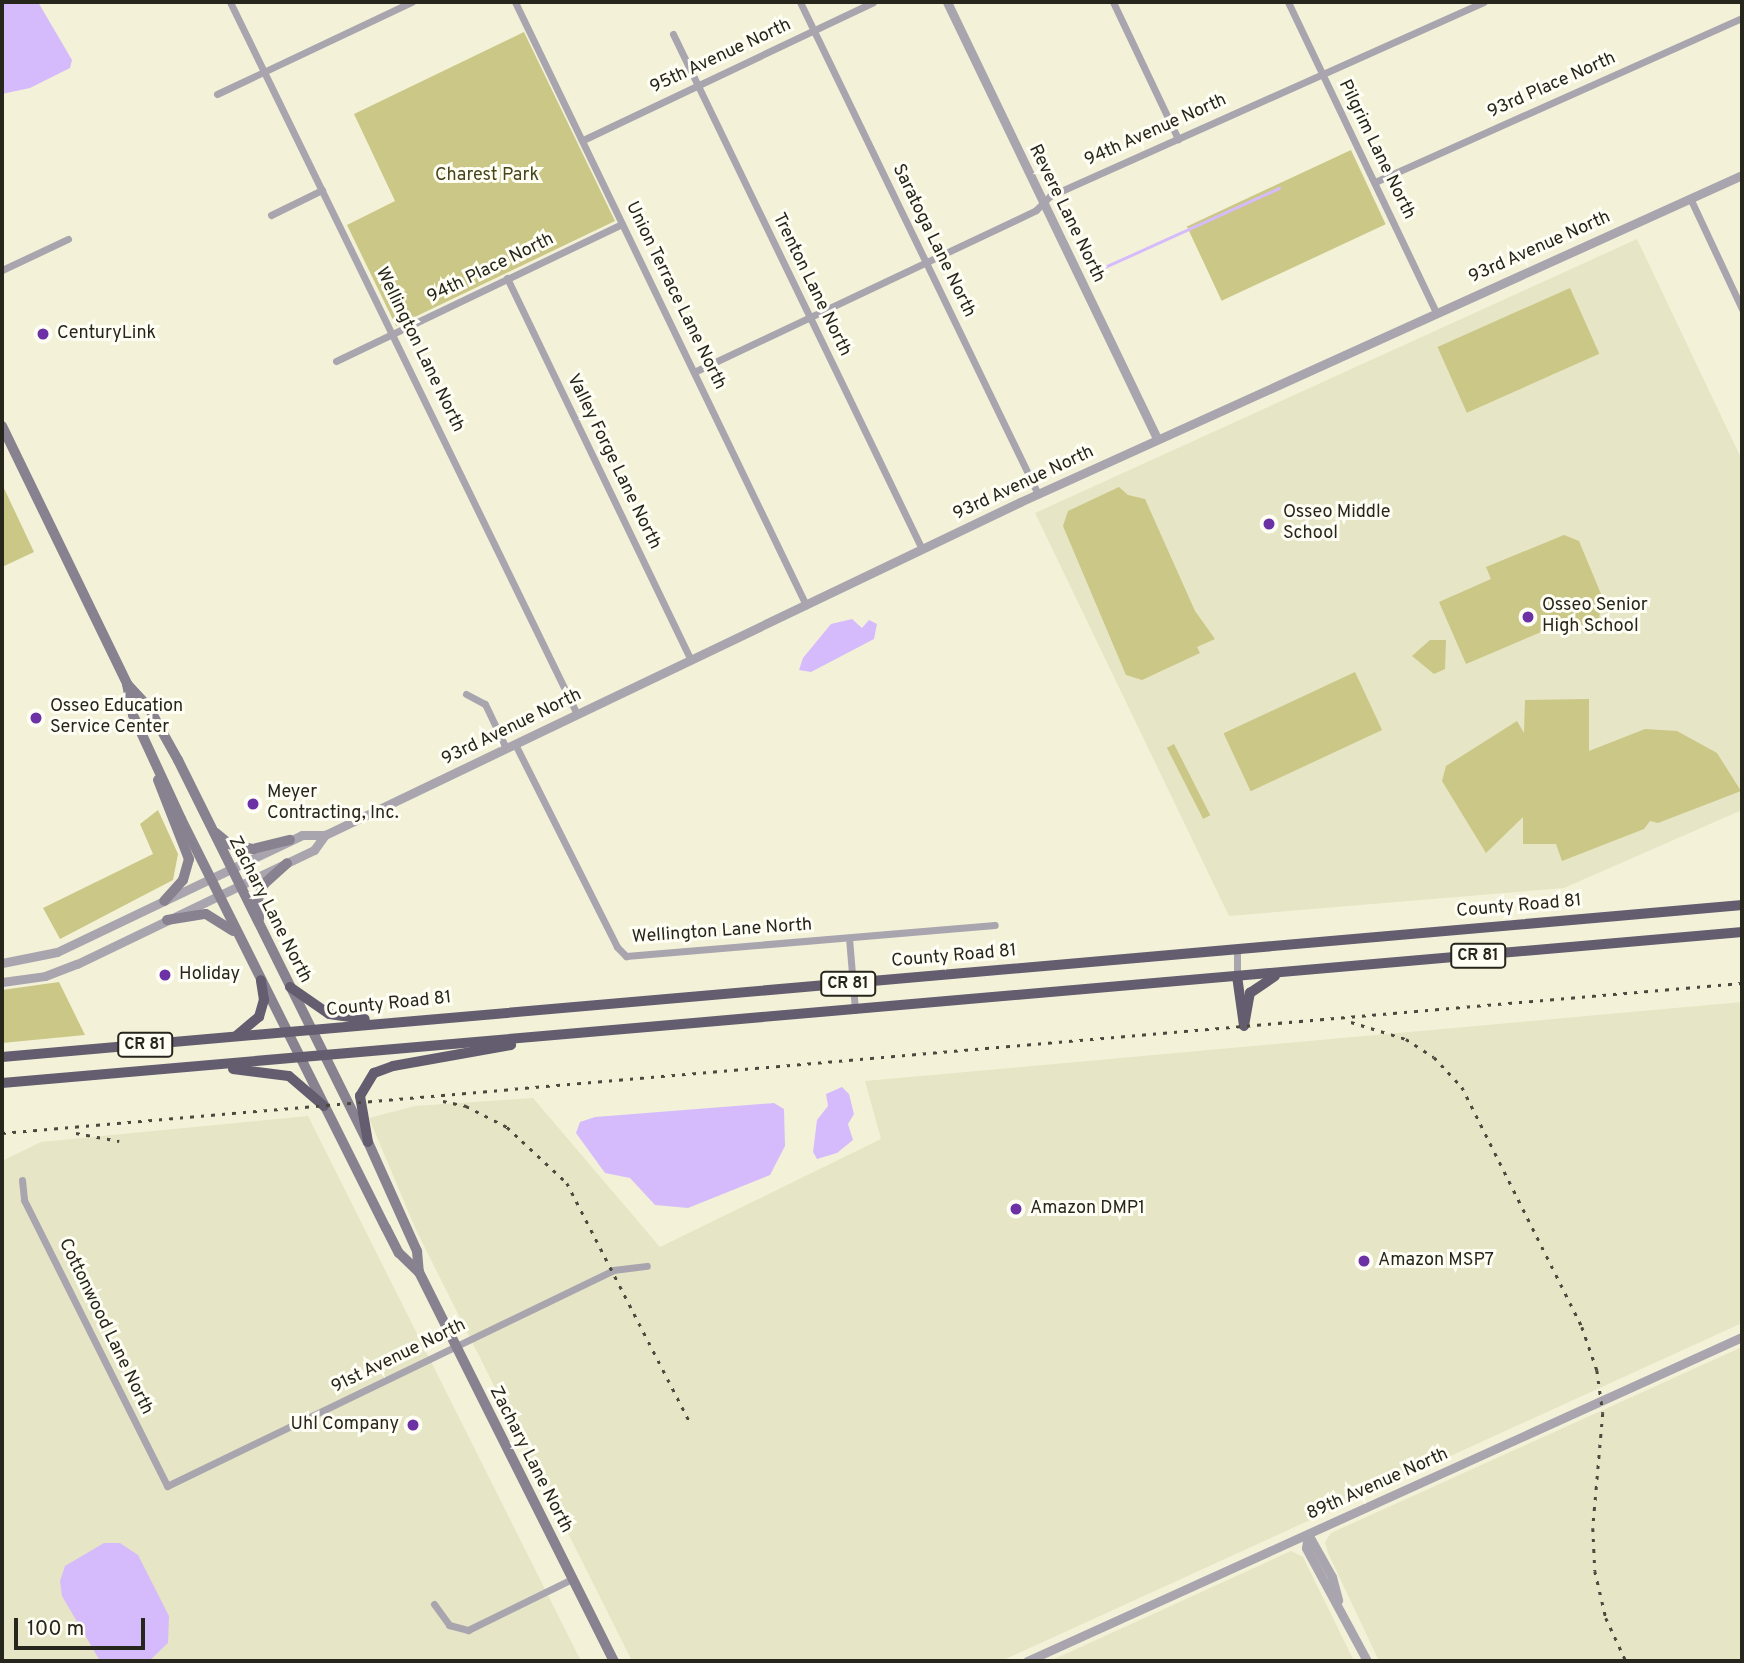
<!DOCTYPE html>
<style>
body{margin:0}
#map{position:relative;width:1744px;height:1663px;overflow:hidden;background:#f3f2d8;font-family:Overpass,sans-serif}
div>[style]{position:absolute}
.built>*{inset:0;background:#e6e5c5}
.green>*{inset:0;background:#cbc786;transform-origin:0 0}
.water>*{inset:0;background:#d6bbfc}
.stream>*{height:2.5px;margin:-1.25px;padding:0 1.25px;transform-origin:1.25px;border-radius:1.25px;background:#d6bbfc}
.minor>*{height:7px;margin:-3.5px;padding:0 3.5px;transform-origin:3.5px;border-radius:3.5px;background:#a9a5af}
.tertiary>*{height:9px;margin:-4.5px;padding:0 4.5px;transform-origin:4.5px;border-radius:4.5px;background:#a9a5af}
.secondary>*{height:10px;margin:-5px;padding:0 5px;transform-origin:5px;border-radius:5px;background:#878190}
.trunk>*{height:10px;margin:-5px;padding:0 5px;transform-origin:5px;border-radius:5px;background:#645c6f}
.rail>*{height:2.5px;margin-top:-1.25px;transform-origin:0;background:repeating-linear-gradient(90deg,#4b4a3e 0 3.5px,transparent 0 10.5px)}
.dots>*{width:19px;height:19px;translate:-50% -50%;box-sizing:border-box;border:4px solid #fffef4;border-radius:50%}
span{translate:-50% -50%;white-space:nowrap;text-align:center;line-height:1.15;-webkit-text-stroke:6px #fffef4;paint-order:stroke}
.shield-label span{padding:2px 5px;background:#fffef4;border:2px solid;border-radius:5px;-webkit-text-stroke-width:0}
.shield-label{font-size:16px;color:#27261d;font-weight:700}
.street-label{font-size:18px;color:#27261d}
.park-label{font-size:18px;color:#48441c}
.poi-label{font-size:18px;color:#27261d}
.left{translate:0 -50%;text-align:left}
.right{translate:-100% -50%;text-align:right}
.frame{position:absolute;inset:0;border:4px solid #27261d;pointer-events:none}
.scale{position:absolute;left:14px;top:1618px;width:131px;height:32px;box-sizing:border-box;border:4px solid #27261d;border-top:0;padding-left:9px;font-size:21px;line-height:24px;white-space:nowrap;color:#27261d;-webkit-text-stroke:5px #fffef4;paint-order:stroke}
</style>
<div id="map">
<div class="built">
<i style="clip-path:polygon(1637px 239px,1742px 460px,1742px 810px,1564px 888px,1229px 916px,1035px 513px)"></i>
<i style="clip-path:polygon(1742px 1002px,1742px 1323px,1001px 1661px,632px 1661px,416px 1230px,369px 1118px,415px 1106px,533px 1098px,660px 1247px,881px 1139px,865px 1081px)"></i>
<i style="clip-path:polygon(308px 1116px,581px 1661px,2px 1661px,2px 1161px,41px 1142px)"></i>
<i style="clip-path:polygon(1742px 1347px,1742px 1661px,1379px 1661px,1328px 1553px,1325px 1542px,1331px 1533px)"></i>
<i style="clip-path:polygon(1291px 1551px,1303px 1557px,1354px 1661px,1050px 1661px)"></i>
</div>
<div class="green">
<i style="clip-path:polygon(524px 32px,615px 221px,396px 326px,347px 225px,395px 201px,354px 114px)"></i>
<i style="left:1351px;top:150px;width:82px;height:181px;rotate:65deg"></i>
<i style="left:1570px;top:288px;width:72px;height:145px;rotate:66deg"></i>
<i style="clip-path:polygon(2px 484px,34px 552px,2px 567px)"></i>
<i style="clip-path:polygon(1119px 487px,1128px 495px,1145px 499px,1195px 611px,1215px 639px,1197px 647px,1200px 653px,1142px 680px,1126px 675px,1063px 526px,1068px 511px)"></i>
<i style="clip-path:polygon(1564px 535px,1579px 541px,1601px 594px,1599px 623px,1553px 627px,1466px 664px,1439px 602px,1491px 579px,1486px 567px)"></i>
<i style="clip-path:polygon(1430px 640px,1446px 640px,1445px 669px,1434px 674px,1412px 656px)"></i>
<i style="left:1355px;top:672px;width:64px;height:145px;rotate:65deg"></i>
<i style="clip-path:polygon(1589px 699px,1589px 751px,1645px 729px,1677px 731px,1717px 753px,1741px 791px,1658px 823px,1650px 821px,1644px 829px,1562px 861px,1556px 844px,1523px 844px,1523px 817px,1486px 853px,1442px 781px,1446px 766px,1517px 721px,1524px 733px,1525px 700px)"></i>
<i style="left:1174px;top:744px;width:80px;height:8px;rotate:63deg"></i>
<i style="clip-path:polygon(158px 810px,178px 854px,173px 880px,60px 939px,43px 908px,153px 854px,140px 824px)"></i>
<i style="clip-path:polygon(59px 982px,85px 1035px,2px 1043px,2px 990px)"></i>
</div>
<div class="water">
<i style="clip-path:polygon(2px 2px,38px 2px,72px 60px,70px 68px,30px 88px,2px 94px)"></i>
<i style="clip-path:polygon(852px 619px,862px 628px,869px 620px,877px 624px,874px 639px,811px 672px,799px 670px,803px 658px,831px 624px)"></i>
<i style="clip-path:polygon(842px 1087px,849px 1094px,854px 1114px,848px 1124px,853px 1140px,837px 1153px,817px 1159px,813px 1152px,817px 1120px,828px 1106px,826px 1094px)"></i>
<i style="clip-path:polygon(774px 1103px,784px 1109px,785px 1146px,770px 1175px,688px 1208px,655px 1205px,630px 1178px,605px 1173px,576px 1133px,580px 1122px,595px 1117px)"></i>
<i style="clip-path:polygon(104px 1543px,120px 1543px,138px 1555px,169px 1616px,168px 1643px,149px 1661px,100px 1661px,62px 1596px,60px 1581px,65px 1566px)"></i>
</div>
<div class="stream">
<i style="left:1105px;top:267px;width:191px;rotate:-24.4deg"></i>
</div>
<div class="minor">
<i style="left:230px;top:2px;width:792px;rotate:64.02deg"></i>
<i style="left:515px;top:2px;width:670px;rotate:64.24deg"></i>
<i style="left:800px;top:2px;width:547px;rotate:64.19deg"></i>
<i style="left:1113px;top:2px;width:152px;rotate:64.6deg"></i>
<i style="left:1288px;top:2px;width:344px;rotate:64.5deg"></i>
<i style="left:673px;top:34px;width:572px;rotate:64.2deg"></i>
<i style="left:217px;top:94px;width:216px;rotate:-25.3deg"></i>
<i style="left:583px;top:140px;width:321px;rotate:-25.4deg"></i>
<i style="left:1375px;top:182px;width:402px;rotate:-24.1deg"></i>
<i style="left:1690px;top:198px;width:123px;rotate:64.9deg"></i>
<i style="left:271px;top:215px;width:57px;rotate:-26.1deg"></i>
<i style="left:2px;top:270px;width:73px;rotate:-25.2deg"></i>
<i style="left:507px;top:278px;width:424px;rotate:64.3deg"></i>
<i style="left:336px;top:361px;width:317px;rotate:-25.6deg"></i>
<i style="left:694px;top:372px;width:378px;rotate:-25.3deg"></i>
<i style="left:1036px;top:210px;width:20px;rotate:-45deg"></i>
<i style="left:1050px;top:196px;width:475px;rotate:-24.1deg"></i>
<i style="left:466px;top:694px;width:21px;rotate:28deg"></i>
<i style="left:485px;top:704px;width:49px;rotate:64.5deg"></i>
<i style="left:515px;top:744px;width:227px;rotate:63.3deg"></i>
<i style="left:617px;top:947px;width:13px;rotate:45deg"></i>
<i style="left:626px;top:956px;width:370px;rotate:-4.8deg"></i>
<i style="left:849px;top:938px;width:72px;rotate:85.2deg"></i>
<i style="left:1237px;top:950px;width:26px;rotate:90deg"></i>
<i style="left:22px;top:1180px;width:20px;rotate:84deg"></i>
<i style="left:24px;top:1200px;width:320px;rotate:63.4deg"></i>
<i style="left:167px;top:1486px;width:496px;rotate:-25.8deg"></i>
<i style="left:613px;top:1270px;width:34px;rotate:-7deg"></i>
<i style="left:434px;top:1604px;width:26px;rotate:54deg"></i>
<i style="left:449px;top:1625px;width:20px;rotate:15deg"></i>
<i style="left:468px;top:1630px;width:116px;rotate:-26.1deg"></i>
</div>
<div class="tertiary">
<i style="left:947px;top:2px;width:485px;rotate:64.3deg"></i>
<i style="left:2px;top:963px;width:56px;rotate:-11.3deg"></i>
<i style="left:57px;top:952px;width:272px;rotate:-25.5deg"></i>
<i style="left:302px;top:835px;width:23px"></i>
<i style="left:325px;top:835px;width:771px;rotate:-25.6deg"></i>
<i style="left:1020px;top:502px;width:793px;rotate:-24.37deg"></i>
<i style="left:2px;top:982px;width:43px;rotate:-7.9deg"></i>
<i style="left:45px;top:976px;width:34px;rotate:-21deg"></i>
<i style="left:77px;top:964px;width:263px;rotate:-25.7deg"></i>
<i style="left:314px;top:850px;width:19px;rotate:-54deg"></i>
<i style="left:1308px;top:1534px;width:14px;rotate:98deg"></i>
<i style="left:1306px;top:1548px;width:128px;rotate:61.6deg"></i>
<i style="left:1308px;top:1534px;width:49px;rotate:60.8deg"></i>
<i style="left:1332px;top:1577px;width:24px;rotate:75deg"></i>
<i style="left:1027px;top:1661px;width:785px;rotate:-24.38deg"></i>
</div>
<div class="secondary">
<i style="left:2px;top:426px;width:287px;rotate:64.1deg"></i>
<i style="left:127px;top:684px;width:32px;rotate:79deg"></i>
<i style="left:133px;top:715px;width:115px;rotate:65.2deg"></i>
<i style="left:181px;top:819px;width:457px;rotate:63.4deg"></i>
<i style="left:386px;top:1228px;width:28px;rotate:63deg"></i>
<i style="left:399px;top:1253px;width:28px;rotate:44deg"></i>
<i style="left:419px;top:1272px;width:435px;rotate:63.4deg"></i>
<i style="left:127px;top:684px;width:33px;rotate:47deg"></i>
<i style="left:149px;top:708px;width:60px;rotate:60.9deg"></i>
<i style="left:178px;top:760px;width:427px;rotate:63.6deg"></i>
<i style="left:368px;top:1142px;width:120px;rotate:65.8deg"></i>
<i style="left:417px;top:1251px;width:21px;rotate:85deg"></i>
<i style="left:158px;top:780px;width:85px;rotate:68.6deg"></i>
<i style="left:189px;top:859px;width:22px;rotate:106deg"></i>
<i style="left:183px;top:880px;width:28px;rotate:132deg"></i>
<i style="left:216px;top:833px;width:17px;rotate:40deg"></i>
<i style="left:229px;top:844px;width:25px;rotate:12deg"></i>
<i style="left:253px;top:849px;width:38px;rotate:-14deg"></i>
<i style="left:259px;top:919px;width:20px;rotate:-93deg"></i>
<i style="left:258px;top:899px;width:16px;rotate:-68deg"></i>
<i style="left:264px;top:884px;width:31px;rotate:-42deg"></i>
<i style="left:167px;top:920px;width:39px;rotate:-9deg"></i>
<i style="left:206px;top:914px;width:32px;rotate:32deg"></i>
</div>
<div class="trunk">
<i style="left:1237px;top:976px;width:50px;rotate:82deg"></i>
<i style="left:290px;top:987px;width:47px;rotate:34.7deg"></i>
<i style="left:329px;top:1014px;width:36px;rotate:8deg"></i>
<i style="left:1244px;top:1026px;width:34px;rotate:-80deg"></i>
<i style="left:1250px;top:993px;width:30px;rotate:-34deg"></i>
<i style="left:236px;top:1036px;width:30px;rotate:-40deg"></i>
<i style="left:259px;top:1017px;width:18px;rotate:-74deg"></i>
<i style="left:264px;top:1000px;width:20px;rotate:-99deg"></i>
<i style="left:2px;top:1057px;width:1747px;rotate:-4.99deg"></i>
<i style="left:233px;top:1069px;width:56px;rotate:7.1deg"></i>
<i style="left:289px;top:1076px;width:46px;rotate:40.6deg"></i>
<i style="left:2px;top:1083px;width:1747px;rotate:-4.96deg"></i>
<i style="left:368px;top:1142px;width:47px;rotate:-99.9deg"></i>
<i style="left:360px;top:1096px;width:27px;rotate:-59deg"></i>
<i style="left:374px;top:1073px;width:20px;rotate:-20deg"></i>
<i style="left:393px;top:1066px;width:120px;rotate:-10.1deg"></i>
</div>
<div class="rail">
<i style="left:1351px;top:1022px;width:58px;rotate:17.2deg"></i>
<i style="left:1406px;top:1039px;width:33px;rotate:33deg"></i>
<i style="left:1434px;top:1057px;width:41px;rotate:47deg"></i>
<i style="left:1462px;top:1087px;width:268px;rotate:63.4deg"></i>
<i style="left:1582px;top:1327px;width:46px;rotate:70.8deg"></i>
<i style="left:1597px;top:1370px;width:43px;rotate:82.1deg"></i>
<i style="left:1603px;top:1413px;width:115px;rotate:95deg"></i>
<i style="left:1593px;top:1528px;width:43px;rotate:87.3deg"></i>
<i style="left:1595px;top:1571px;width:48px;rotate:76.8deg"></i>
<i style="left:1606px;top:1618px;width:47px;rotate:65.1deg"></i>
<i style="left:443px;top:1101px;width:24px;rotate:12deg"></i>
<i style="left:466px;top:1106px;width:46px;rotate:27.1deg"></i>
<i style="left:507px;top:1127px;width:82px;rotate:43deg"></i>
<i style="left:567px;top:1183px;width:271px;rotate:62.8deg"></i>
<i style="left:2px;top:1133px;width:1746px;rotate:-4.93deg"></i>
<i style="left:76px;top:1133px;width:44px;rotate:10.5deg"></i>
</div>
<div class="dots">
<i style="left:43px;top:334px;background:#6d31a6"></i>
<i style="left:1269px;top:524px;background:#6d31a6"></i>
<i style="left:1528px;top:617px;background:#6d31a6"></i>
<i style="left:36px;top:718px;background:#6d31a6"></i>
<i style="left:253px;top:804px;background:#6d31a6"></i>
<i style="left:165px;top:975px;background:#6d31a6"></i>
<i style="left:1016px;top:1209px;background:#6d31a6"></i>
<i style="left:1364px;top:1261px;background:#6d31a6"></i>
<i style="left:413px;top:1425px;background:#6d31a6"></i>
</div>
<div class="shield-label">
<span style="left:1478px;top:956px">CR 81</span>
<span style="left:848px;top:984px">CR 81</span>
<span style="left:145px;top:1045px">CR 81</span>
</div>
<div class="street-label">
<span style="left:721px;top:57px;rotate:-25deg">95th Avenue North</span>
<span style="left:1552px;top:86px;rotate:-24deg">93rd Place North</span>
<span style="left:1156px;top:131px;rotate:-24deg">94th Avenue North</span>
<span style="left:1376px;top:150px;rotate:64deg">Pilgrim Lane North</span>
<span style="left:1066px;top:214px;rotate:64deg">Revere Lane North</span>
<span style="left:933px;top:241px;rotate:64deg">Saratoga Lane North</span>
<span style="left:1540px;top:248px;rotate:-24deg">93rd Avenue North</span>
<span style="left:491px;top:269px;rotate:-26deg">94th Place North</span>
<span style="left:811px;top:285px;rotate:64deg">Trenton Lane North</span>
<span style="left:675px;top:296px;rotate:64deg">Union Terrace Lane North</span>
<span style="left:419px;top:350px;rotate:64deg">Wellington Lane North</span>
<span style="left:613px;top:462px;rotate:64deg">Valley Forge Lane North</span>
<span style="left:1024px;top:484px;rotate:-25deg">93rd Avenue North</span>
<span style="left:512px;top:728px;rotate:-26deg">93rd Avenue North</span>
<span style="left:1519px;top:907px;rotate:-5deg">County Road 81</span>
<span style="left:269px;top:910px;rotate:63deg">Zachary Lane North</span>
<span style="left:722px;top:932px;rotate:-4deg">Wellington Lane North</span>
<span style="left:954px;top:957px;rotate:-5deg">County Road 81</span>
<span style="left:389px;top:1005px;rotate:-6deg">County Road 81</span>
<span style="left:105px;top:1327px;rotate:64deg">Cottonwood Lane North</span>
<span style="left:399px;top:1357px;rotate:-26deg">91st Avenue North</span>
<span style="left:530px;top:1460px;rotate:63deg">Zachary Lane North</span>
<span style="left:1378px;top:1485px;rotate:-24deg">89th Avenue North</span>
</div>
<div class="park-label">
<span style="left:487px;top:176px">Charest Park</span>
</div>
<div class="poi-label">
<span class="left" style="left:57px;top:334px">CenturyLink</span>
<span class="left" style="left:1283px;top:524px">Osseo Middle<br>School</span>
<span class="left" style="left:1542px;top:617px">Osseo Senior<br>High School</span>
<span class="left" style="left:50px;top:718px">Osseo Education<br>Service Center</span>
<span class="left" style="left:267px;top:804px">Meyer<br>Contracting, Inc.</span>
<span class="left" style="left:179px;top:975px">Holiday</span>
<span class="left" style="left:1030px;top:1209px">Amazon DMP1</span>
<span class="left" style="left:1378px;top:1261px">Amazon MSP7</span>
<span class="right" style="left:399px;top:1425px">Uhl Company</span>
</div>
<div class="frame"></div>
<div class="scale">100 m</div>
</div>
